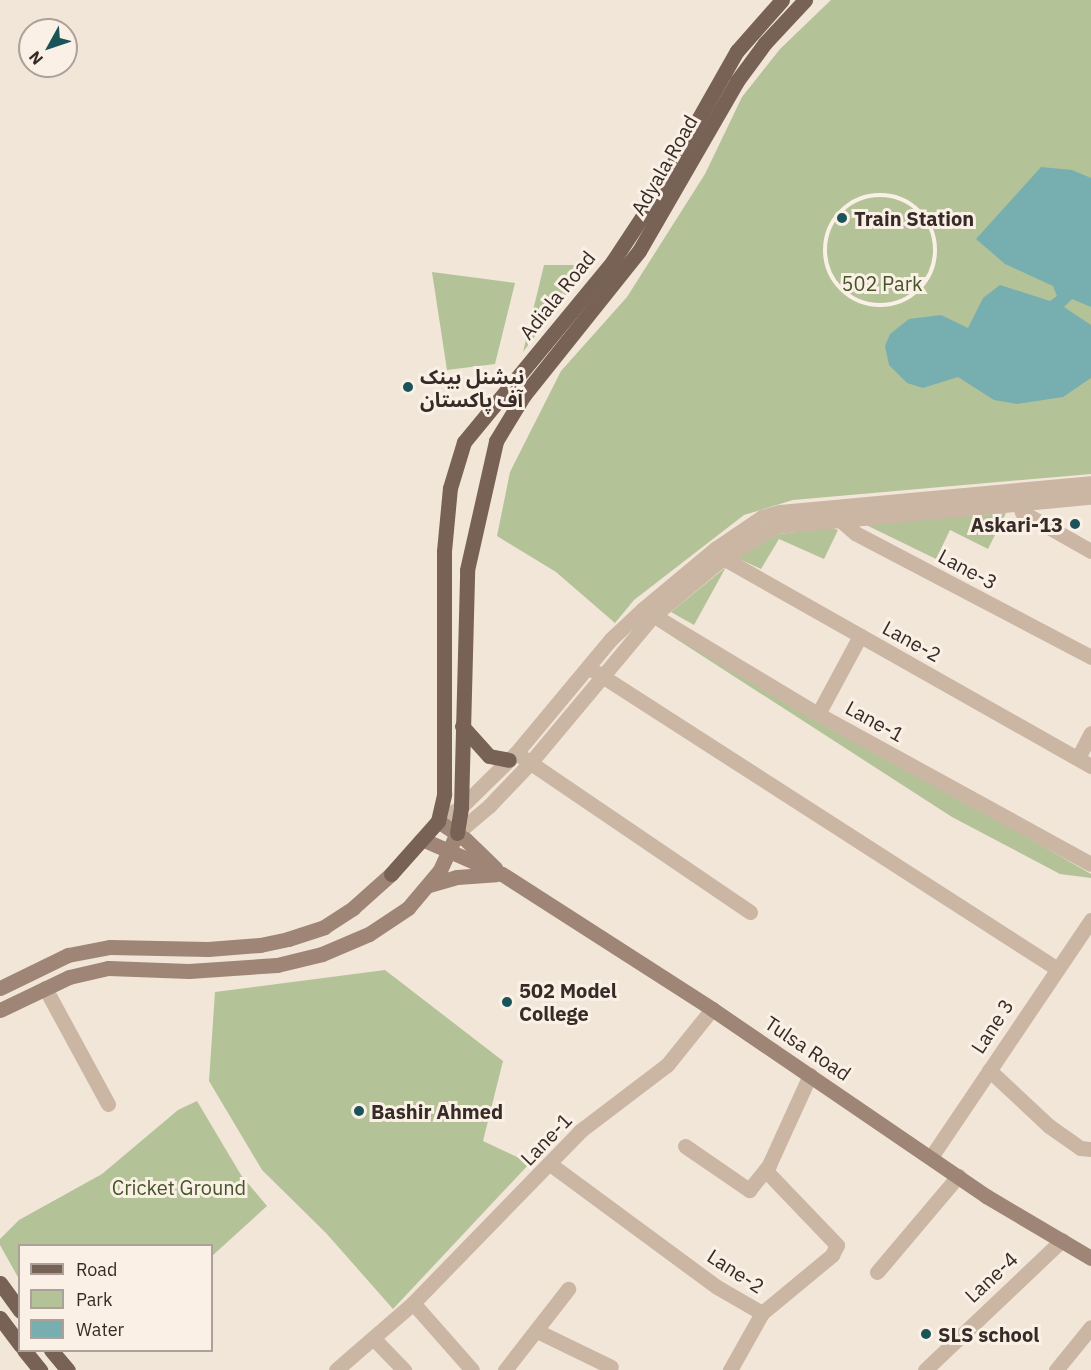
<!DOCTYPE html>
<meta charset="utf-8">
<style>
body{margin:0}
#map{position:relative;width:1091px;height:1370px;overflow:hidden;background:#f2e6d9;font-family:"IBM Plex Sans","Noto Sans Arabic",sans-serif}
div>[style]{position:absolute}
.green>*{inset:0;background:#b4c298}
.water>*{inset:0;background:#77aeb0}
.minor>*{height:15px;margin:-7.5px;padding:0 7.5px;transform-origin:7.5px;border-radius:7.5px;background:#cbb6a4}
.tertiary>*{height:15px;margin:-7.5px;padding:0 7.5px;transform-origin:7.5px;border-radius:7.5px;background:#cbb6a4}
.secondary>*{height:15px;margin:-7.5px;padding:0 7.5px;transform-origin:7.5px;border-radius:7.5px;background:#9e8576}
.primary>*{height:15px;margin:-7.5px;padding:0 7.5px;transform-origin:7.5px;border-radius:7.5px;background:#786256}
.rail>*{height:6px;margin-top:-3px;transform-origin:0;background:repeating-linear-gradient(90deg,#faf0e5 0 11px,#362b26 0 22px);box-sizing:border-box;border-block:2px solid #362b26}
.rail>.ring{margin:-2px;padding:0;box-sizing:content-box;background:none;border:4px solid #faf0e5;border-radius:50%}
.dots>*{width:16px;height:16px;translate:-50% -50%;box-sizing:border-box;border:3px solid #faf0e5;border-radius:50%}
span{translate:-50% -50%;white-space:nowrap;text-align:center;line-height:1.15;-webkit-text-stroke:6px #faf0e5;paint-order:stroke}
.street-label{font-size:20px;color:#362b26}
.poi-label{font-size:20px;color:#362b26;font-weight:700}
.left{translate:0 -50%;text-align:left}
.right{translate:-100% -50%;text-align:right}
.park-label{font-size:20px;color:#455529}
.legend{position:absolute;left:18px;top:1244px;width:195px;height:108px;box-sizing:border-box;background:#faf0e5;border:2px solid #aca199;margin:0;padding:8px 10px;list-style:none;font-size:18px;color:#362b26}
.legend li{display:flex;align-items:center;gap:12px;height:30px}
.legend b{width:30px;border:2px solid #aca199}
.north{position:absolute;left:18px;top:18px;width:60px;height:60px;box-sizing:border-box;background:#faf0e5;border:2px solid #aca199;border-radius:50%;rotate:230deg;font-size:16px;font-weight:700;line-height:24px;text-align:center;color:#362b26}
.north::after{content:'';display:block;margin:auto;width:21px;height:27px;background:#1a5459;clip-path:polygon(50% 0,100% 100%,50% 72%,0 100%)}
</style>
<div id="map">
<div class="green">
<i style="clip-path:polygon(831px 0,1091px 0,1091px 474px,793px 500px,744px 515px,634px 600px,615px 623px,556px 572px,497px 536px,510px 472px,561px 371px,627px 297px,705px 174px,742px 97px,780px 49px)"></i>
<i style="clip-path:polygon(544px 265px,589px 265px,523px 352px)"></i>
<i style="clip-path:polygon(432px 272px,515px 283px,495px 364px,447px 370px)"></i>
<i style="clip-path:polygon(1006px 513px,988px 549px,950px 530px,936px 559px,862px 523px)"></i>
<i style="clip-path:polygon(832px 528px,838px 530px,824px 559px,779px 539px,761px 569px,737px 558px,778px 534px)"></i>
<i style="clip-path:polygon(726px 567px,694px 625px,671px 612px)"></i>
<i style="clip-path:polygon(656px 623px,1091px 874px,1091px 878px,1060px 874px,952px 817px,653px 624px)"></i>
<i style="clip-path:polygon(385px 970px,503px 1061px,483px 1141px,530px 1163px,393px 1309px,326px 1233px,262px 1170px,209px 1081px,215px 992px)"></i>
<i style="clip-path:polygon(197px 1101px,241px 1175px,267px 1206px,212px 1256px,212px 1246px,20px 1246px,19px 1279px,0 1245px,0 1239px,19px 1220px,102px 1174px,178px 1110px)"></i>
</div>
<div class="water">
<i style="clip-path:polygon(1041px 167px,1072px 170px,1091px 178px,1091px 307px,1072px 299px,1064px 307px,1091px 325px,1091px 378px,1063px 397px,1017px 404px,994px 400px,958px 377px,923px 388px,907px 383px,889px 365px,885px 346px,890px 334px,909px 319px,941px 315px,968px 328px,983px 298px,1000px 285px,1050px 301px,1057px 296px,1053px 286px,1005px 264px,976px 239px)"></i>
</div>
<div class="minor">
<i style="left:1014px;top:493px;width:21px;rotate:67deg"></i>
<i style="left:1022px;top:512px;width:79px;rotate:29.5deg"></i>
<i style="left:838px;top:510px;width:9px;rotate:84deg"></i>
<i style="left:839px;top:519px;width:21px;rotate:41deg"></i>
<i style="left:855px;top:533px;width:267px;rotate:27.7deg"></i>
<i style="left:715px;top:549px;width:12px;rotate:48deg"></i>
<i style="left:723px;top:558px;width:423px;rotate:29.5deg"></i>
<i style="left:643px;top:609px;width:204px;rotate:31deg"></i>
<i style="left:818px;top:714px;width:311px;rotate:28.8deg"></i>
<i style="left:588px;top:667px;width:556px;rotate:32.75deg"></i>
<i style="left:818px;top:714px;width:89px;rotate:-61.7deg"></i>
<i style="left:516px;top:753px;width:283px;rotate:34.2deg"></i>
<i style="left:1078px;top:758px;width:28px;rotate:-63deg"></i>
<i style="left:45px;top:988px;width:132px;rotate:61.5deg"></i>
<i style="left:989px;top:1070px;width:82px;rotate:43deg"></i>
<i style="left:1049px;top:1126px;width:38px;rotate:35deg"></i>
<i style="left:1080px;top:1148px;width:11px;rotate:5deg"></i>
<i style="left:685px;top:1146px;width:78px;rotate:34.5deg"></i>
<i style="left:749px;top:1190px;width:32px;rotate:-51deg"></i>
<i style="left:769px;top:1165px;width:99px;rotate:-65.5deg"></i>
<i style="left:931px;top:1157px;width:286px;rotate:-56deg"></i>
<i style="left:550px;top:1164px;width:207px;rotate:36.4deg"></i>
<i style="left:717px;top:1287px;width:52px;rotate:30deg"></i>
<i style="left:762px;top:1313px;width:91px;rotate:-39.6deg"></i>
<i style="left:832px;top:1255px;width:11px;rotate:-63deg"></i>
<i style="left:837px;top:1245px;width:104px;rotate:-133.8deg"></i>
<i style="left:877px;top:1272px;width:126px;rotate:-49.8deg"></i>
<i style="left:413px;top:1303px;width:240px;rotate:-45.8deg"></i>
<i style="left:580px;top:1131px;width:109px;rotate:-37.2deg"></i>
<i style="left:667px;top:1065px;width:72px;rotate:-51.2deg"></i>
<i style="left:537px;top:1331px;width:82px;rotate:25.9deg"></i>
<i style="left:373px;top:1338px;width:45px;rotate:45.9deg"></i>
<i style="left:336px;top:1370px;width:102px;rotate:-41deg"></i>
<i style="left:413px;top:1303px;width:89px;rotate:48.6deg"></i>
<i style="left:505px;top:1370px;width:103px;rotate:-52.1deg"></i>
<i style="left:730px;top:1370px;width:65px;rotate:-60.7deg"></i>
<i style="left:925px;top:1370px;width:189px;rotate:-43.5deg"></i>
<i style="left:1056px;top:1370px;width:55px;rotate:-50.9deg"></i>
</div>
<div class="tertiary">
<i style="left:438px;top:821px;width:27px;rotate:-31deg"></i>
<i style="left:461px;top:807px;width:77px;rotate:-44.5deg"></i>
<i style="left:516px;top:753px;width:148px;rotate:-50.2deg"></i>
<i style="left:611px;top:639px;width:44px;rotate:-43.2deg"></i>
<i style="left:643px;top:609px;width:94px;rotate:-39.8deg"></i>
<i style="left:715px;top:549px;width:57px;rotate:-34.2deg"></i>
<i style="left:762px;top:517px;width:19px;rotate:-16deg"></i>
<i style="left:780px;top:512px;width:312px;rotate:-5.3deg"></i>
<i style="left:457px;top:833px;width:42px;rotate:-40.2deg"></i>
<i style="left:489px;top:806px;width:59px;rotate:-46.4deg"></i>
<i style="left:530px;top:763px;width:190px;rotate:-50.1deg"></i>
<i style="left:652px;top:617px;width:92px;rotate:-39.7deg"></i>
<i style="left:723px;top:558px;width:62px;rotate:-31.1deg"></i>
<i style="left:776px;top:526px;width:316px;rotate:-5.3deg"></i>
</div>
<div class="secondary">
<i style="left:438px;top:821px;width:32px;rotate:34deg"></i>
<i style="left:465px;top:839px;width:42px;rotate:44deg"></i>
<i style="left:424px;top:840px;width:85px;rotate:23.6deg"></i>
<i style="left:502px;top:874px;width:250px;rotate:32.7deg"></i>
<i style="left:712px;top:1009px;width:332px;rotate:34.3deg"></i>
<i style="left:986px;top:1196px;width:122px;rotate:30.6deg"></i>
<i style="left:429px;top:885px;width:29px;rotate:-16deg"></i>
<i style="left:457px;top:877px;width:39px;rotate:-4deg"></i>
<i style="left:0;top:988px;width:76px;rotate:-25.9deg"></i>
<i style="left:68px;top:955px;width:43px;rotate:-10.8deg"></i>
<i style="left:110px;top:947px;width:98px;rotate:1.2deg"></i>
<i style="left:208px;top:949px;width:52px;rotate:-4.4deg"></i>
<i style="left:260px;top:945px;width:29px;rotate:-12deg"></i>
<i style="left:288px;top:939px;width:38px;rotate:-18deg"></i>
<i style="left:324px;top:927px;width:35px;rotate:-33deg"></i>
<i style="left:353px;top:908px;width:51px;rotate:-41.8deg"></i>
<i style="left:0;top:1010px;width:76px;rotate:-25.6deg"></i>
<i style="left:69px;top:977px;width:40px;rotate:-13deg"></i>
<i style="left:108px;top:968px;width:81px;rotate:2.1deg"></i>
<i style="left:189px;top:971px;width:88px;rotate:-3.9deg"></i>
<i style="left:277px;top:965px;width:46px;rotate:-13.7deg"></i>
<i style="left:322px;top:954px;width:51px;rotate:-23.1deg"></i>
<i style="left:369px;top:934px;width:47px;rotate:-33.7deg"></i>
<i style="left:408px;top:908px;width:50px;rotate:-49.9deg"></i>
<i style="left:440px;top:870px;width:41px;rotate:-65.3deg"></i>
</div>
<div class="primary">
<i style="left:462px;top:726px;width:40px;rotate:48deg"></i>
<i style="left:489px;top:756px;width:20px;rotate:11deg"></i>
<i style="left:457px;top:833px;width:26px;rotate:-81deg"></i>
<i style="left:461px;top:807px;width:237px;rotate:-88.5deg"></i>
<i style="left:467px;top:570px;width:132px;rotate:-77.3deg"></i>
<i style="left:496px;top:441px;width:54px;rotate:-58.7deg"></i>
<i style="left:524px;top:395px;width:184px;rotate:-51.4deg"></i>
<i style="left:639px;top:251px;width:196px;rotate:-60deg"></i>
<i style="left:737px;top:81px;width:47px;rotate:-53.6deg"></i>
<i style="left:765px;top:43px;width:59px;rotate:-47.1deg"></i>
<i style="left:391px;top:874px;width:71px;rotate:-48.4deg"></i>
<i style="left:438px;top:821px;width:28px;rotate:-77deg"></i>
<i style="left:444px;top:794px;width:243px;rotate:-90deg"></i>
<i style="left:444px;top:551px;width:63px;rotate:-84.6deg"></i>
<i style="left:450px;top:488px;width:48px;rotate:-73.1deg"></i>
<i style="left:464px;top:442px;width:234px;rotate:-50.5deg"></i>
<i style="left:613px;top:261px;width:64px;rotate:-56.6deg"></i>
<i style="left:648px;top:208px;width:180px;rotate:-60.5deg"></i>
<i style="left:737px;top:51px;width:68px;rotate:-48.6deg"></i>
<i style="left:0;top:1283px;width:34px;rotate:54deg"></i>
<i style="left:0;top:1318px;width:34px;rotate:53deg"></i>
<i style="left:24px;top:1350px;width:26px;rotate:51deg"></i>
<i style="left:51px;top:1350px;width:26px;rotate:50deg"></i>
</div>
<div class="rail">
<i class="ring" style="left:825px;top:195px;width:106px;height:106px"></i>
</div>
<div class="dots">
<i style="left:842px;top:218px;background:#1a5459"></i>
<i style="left:408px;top:387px;background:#1a5459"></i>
<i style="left:1075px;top:524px;background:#1a5459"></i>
<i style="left:507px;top:1002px;background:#1a5459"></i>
<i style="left:359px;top:1111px;background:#1a5459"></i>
<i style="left:926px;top:1334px;background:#1a5459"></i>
</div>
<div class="street-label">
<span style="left:664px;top:165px;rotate:-60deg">Adyala Road</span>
<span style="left:557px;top:295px;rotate:-51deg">Adiala Road</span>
<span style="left:968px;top:569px;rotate:28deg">Lane-3</span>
<span style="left:912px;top:641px;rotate:29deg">Lane-2</span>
<span style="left:875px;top:721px;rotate:29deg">Lane-1</span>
<span style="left:992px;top:1026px;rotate:-57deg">Lane 3</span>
<span style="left:808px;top:1048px;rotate:34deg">Tulsa Road</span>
<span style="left:546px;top:1139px;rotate:-46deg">Lane-1</span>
<span style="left:736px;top:1271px;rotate:33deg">Lane-2</span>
<span style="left:991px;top:1277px;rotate:-43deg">Lane-4</span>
</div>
<div class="poi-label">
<span class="left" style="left:854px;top:218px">Train Station</span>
<span class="left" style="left:420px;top:388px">نیشنل بینک<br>آف پاکستان</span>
<span class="right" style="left:1063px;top:524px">Askari-13</span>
<span class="left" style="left:519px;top:1002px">502 Model<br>College</span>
<span class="left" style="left:371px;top:1111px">Bashir Ahmed</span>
<span class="left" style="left:938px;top:1334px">SLS school</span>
</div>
<div class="park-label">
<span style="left:882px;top:283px">502 Park</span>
<span style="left:179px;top:1187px">Cricket Ground</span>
</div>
<ul class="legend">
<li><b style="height:8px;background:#786256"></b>Road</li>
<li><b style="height:16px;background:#b4c298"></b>Park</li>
<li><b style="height:16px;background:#77aeb0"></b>Water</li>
</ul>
<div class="north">N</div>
</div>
